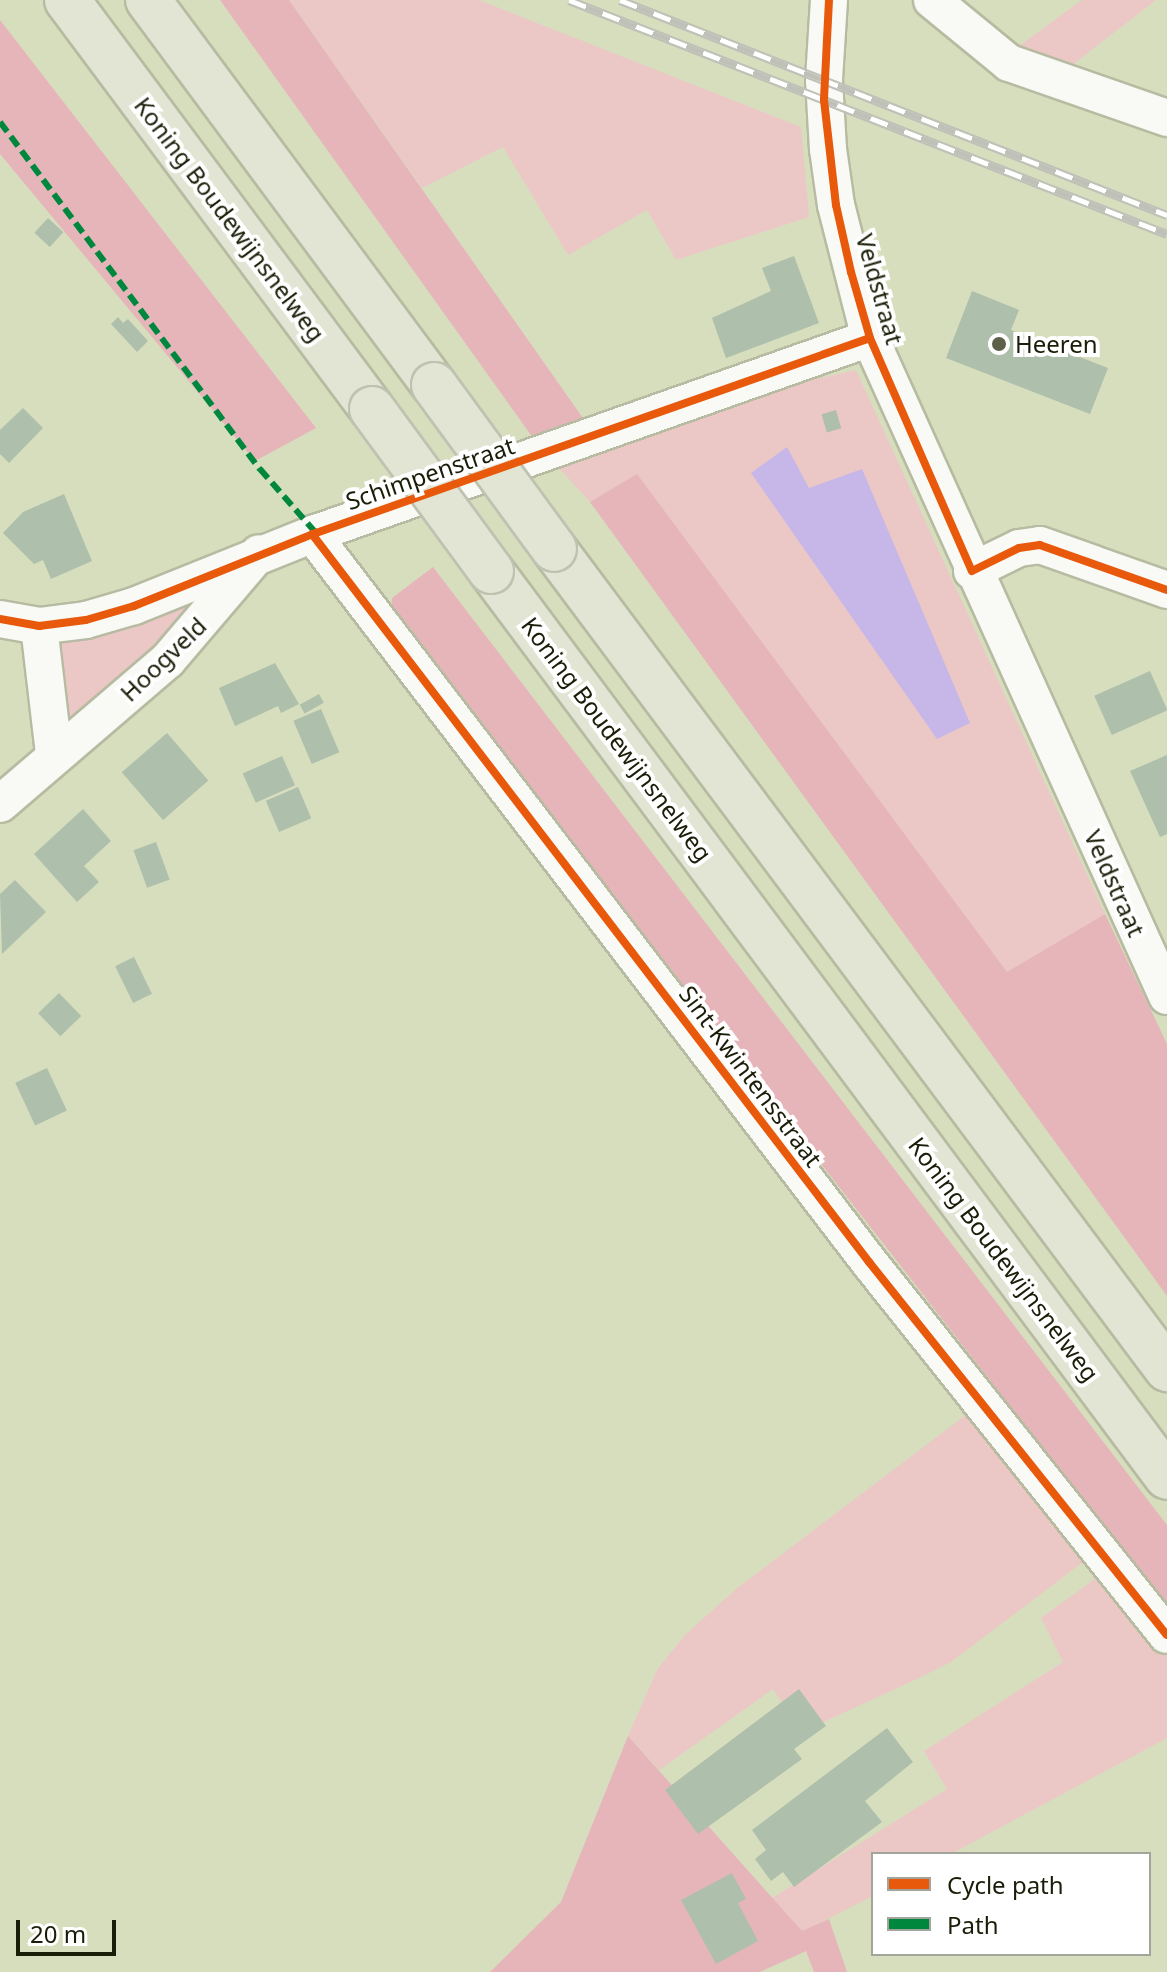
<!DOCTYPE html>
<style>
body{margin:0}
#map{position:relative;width:1167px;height:1972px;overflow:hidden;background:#d7debd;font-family:"Noto Sans",sans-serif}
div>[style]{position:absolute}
.green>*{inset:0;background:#ebc8c6}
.forest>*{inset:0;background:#e6b5b9}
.water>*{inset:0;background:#c6b7e8}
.building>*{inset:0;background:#aebfac;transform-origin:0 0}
.roads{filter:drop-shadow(2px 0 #b6bba1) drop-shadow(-2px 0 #b6bba1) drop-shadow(0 2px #b6bba1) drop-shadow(0 -2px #b6bba1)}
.minor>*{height:36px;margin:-18px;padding:0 18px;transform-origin:18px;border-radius:18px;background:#f9faf5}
.motorway>*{height:44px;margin:-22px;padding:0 22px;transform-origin:22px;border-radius:22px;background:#e2e5d4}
.rail>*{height:9px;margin-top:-4.5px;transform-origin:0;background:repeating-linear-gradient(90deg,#fff 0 18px,#bfc1b9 0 36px);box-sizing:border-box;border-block:2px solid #bfc1b9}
.bridges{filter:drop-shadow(2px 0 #bfc2b1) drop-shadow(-2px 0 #bfc2b1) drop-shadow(0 2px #bfc2b1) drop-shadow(0 -2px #bfc2b1)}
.motorway-bridge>*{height:44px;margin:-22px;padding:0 22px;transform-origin:22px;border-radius:22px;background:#e2e5d4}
.quiet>*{height:6px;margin-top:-3px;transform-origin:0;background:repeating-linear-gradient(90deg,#00873e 0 12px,transparent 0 18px)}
.cycleway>*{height:8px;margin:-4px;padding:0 4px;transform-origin:4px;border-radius:4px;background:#e8590c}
.dots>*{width:22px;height:22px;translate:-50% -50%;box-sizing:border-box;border:4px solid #fff;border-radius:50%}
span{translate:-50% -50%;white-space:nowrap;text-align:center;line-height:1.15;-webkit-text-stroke:8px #fff;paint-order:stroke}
.street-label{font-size:24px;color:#1a1d07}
.poi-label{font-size:24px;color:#1a1d07}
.left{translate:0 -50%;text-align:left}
.legend{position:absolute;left:871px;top:1852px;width:280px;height:104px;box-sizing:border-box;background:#fff;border:2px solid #a3a59c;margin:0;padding:10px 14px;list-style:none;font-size:24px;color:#1a1d07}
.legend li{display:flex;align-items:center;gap:16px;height:40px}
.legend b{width:40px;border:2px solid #a3a59c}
.scale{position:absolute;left:16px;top:1920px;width:100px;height:36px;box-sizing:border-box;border:4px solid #1a1d07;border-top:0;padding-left:10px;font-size:24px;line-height:28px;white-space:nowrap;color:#1a1d07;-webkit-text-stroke:6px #fff;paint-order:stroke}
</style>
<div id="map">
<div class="green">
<i style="clip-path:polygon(289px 0,479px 0,801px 127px,809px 217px,676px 260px,647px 210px,568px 255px,503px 147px,422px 188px)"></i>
<i style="clip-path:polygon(1082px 0,1156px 0,1071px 66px,1019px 46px)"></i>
<i style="clip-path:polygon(evenodd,856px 370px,1105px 914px,1007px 973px,637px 475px,590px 502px,556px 465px,789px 385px,856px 370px,786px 448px,809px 488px,751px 473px,786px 448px)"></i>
<i style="clip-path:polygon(220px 592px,70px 726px,62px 724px,61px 644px,75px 635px)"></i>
<i style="clip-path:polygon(967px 1414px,1087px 1559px,951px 1662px,919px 1678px,802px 1732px,773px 1689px,659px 1770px,628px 1736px,658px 1668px,686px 1634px,736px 1589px)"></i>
<i style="clip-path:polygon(1103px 1573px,1167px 1657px,1167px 1738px,951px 1854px,873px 1854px,873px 1896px,802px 1932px,772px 1898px,947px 1789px,924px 1751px,1063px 1662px,1041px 1618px)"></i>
</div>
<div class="forest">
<i style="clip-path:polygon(220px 0,289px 0,585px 421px,533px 438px)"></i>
<i style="clip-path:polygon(0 20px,316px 428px,255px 461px,0 154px)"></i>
<i style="clip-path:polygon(637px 474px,1007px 972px,1105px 914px,1167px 1044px,1167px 1296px,590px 502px)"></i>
<i style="clip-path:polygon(433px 567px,1167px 1525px,1167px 1607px,391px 613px,392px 598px)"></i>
<i style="clip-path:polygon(628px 1736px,802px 1931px,829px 1919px,847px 1972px,814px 1972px,806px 1951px,760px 1972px,490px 1972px,561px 1902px)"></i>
</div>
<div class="water">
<i style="clip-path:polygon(787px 447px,809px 488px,862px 469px,970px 723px,937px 739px,751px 473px)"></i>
</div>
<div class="building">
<i style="left:48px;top:218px;width:21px;height:20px;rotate:43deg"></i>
<i style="clip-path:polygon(794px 256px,819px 323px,726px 358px,712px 318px,771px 291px,762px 268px)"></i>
<i style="clip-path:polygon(972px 291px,1019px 310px,1011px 330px,1108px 368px,1090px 414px,946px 358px)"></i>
<i style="clip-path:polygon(118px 317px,123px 323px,128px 319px,148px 341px,137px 352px,111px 324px)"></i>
<i style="clip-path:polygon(23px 408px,43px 428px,9px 463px,0 454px,0 430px)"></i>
<i style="left:836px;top:410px;width:19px;height:15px;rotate:74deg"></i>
<i style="clip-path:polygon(64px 494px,92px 561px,51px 579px,43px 560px,34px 564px,3px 533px,23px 512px)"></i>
<i style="clip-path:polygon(275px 663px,299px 704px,281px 713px,278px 706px,235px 726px,219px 688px)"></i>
<i style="left:1150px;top:671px;width:43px;height:61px;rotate:66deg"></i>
<i style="left:319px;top:694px;width:10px;height:22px;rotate:61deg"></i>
<i style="left:321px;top:709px;width:47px;height:30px;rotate:67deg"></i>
<i style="left:167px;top:733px;width:63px;height:60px;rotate:49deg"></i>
<i style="clip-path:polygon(1167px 755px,1167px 834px,1160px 837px,1130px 771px)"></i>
<i style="left:282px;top:756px;width:32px;height:43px;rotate:66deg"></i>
<i style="left:298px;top:787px;width:34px;height:35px;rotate:67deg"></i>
<i style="clip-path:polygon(83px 809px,111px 841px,84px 866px,99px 882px,77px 902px,34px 854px)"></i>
<i style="left:156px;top:842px;width:40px;height:24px;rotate:70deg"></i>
<i style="clip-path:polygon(15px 880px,46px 912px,2px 954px,0 894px)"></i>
<i style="left:134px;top:957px;width:41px;height:21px;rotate:64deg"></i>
<i style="left:59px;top:993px;width:32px;height:29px;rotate:46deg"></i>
<i style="left:47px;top:1068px;width:47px;height:35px;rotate:65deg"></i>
<i style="clip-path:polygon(799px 1689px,826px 1726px,794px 1749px,802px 1759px,698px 1834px,665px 1790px)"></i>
<i style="clip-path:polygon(887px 1728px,913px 1762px,865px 1801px,882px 1822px,794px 1887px,783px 1872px,771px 1881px,755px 1859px,766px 1850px,752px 1830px)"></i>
<i style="clip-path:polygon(732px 1873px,746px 1899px,738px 1903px,758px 1941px,716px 1964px,681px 1900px)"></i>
</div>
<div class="roads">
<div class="minor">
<i style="left:829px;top:0;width:80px;rotate:93.6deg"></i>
<i style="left:824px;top:80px;width:69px;rotate:86.7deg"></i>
<i style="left:828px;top:149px;width:57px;rotate:81.9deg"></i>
<i style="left:836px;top:205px;width:137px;rotate:75.7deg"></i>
<i style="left:870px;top:338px;width:722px;rotate:65.71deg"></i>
<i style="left:932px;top:0;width:99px;rotate:39.3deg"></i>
<i style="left:1009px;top:63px;width:167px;rotate:19.2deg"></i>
<i style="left:312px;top:534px;width:917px;rotate:52.58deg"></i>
<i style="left:869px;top:1262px;width:477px;rotate:51.4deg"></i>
<i style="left:972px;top:571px;width:52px;rotate:-26.1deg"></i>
<i style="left:1019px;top:548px;width:21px;rotate:-8deg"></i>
<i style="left:1040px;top:545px;width:135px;rotate:19.5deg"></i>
<i style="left:0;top:619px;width:40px;rotate:10deg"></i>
<i style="left:39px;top:626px;width:47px;rotate:-7.3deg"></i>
<i style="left:86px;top:620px;width:50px;rotate:-16.3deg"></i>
<i style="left:134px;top:606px;width:196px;rotate:-21.9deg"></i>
<i style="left:316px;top:533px;width:587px;rotate:-19.39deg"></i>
<i style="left:39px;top:626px;width:128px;rotate:83.3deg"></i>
<i style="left:0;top:804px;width:221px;rotate:-40.6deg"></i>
<i style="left:168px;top:660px;width:140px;rotate:-49.6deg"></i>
</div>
<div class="motorway">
<i style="left:67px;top:0;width:510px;rotate:53.29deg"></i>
<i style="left:148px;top:0;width:480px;rotate:53.4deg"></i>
<i style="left:554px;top:549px;width:1024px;rotate:53.22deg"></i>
<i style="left:491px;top:571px;width:1130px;rotate:53.27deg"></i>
</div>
</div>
<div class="rail">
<i style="left:569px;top:0;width:642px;rotate:21.37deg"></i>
<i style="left:620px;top:0;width:588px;rotate:21.46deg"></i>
</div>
<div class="bridges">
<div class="motorway-bridge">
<i style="left:434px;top:385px;width:203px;rotate:53.8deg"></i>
<i style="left:372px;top:409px;width:201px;rotate:53.7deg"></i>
</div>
</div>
<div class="quiet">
<i style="left:0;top:122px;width:434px;rotate:53.2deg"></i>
<i style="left:260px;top:469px;width:85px;rotate:48.8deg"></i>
</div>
<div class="cycleway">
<i style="left:829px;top:0;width:100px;rotate:92.9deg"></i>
<i style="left:824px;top:100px;width:106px;rotate:83.5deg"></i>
<i style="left:836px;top:205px;width:69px;rotate:77.4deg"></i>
<i style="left:851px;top:272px;width:69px;rotate:73.9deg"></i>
<i style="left:870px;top:338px;width:254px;rotate:66.4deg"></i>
<i style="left:972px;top:571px;width:52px;rotate:-26.1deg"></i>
<i style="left:1019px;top:548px;width:21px;rotate:-8deg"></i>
<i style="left:1040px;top:545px;width:135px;rotate:19.5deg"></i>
<i style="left:312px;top:534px;width:917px;rotate:52.58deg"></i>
<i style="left:869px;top:1262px;width:477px;rotate:51.4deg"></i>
<i style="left:0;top:619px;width:40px;rotate:10deg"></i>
<i style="left:39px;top:626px;width:47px;rotate:-7.3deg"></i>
<i style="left:86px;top:620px;width:50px;rotate:-16.3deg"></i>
<i style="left:134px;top:606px;width:196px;rotate:-21.9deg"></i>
<i style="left:316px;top:533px;width:587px;rotate:-19.39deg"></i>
</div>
<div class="dots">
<i style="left:999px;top:344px;background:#5c6147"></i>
</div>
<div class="street-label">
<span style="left:230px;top:219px;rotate:53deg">Koning Boudewijnsnelweg</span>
<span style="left:880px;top:289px;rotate:74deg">Veldstraat</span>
<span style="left:430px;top:473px;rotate:-19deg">Schimpenstraat</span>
<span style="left:163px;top:659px;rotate:-44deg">Hoogveld</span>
<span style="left:617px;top:739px;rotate:53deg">Koning Boudewijnsnelweg</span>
<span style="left:1115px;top:883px;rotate:66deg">Veldstraat</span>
<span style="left:751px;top:1076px;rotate:53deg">Sint-Kwintensstraat</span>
<span style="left:1004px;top:1259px;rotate:53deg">Koning Boudewijnsnelweg</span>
</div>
<div class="poi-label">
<span class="left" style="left:1015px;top:344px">Heeren</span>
</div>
<ul class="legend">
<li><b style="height:10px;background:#e8590c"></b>Cycle path</li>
<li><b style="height:10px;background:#00873e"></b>Path</li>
</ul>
<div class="scale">20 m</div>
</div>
